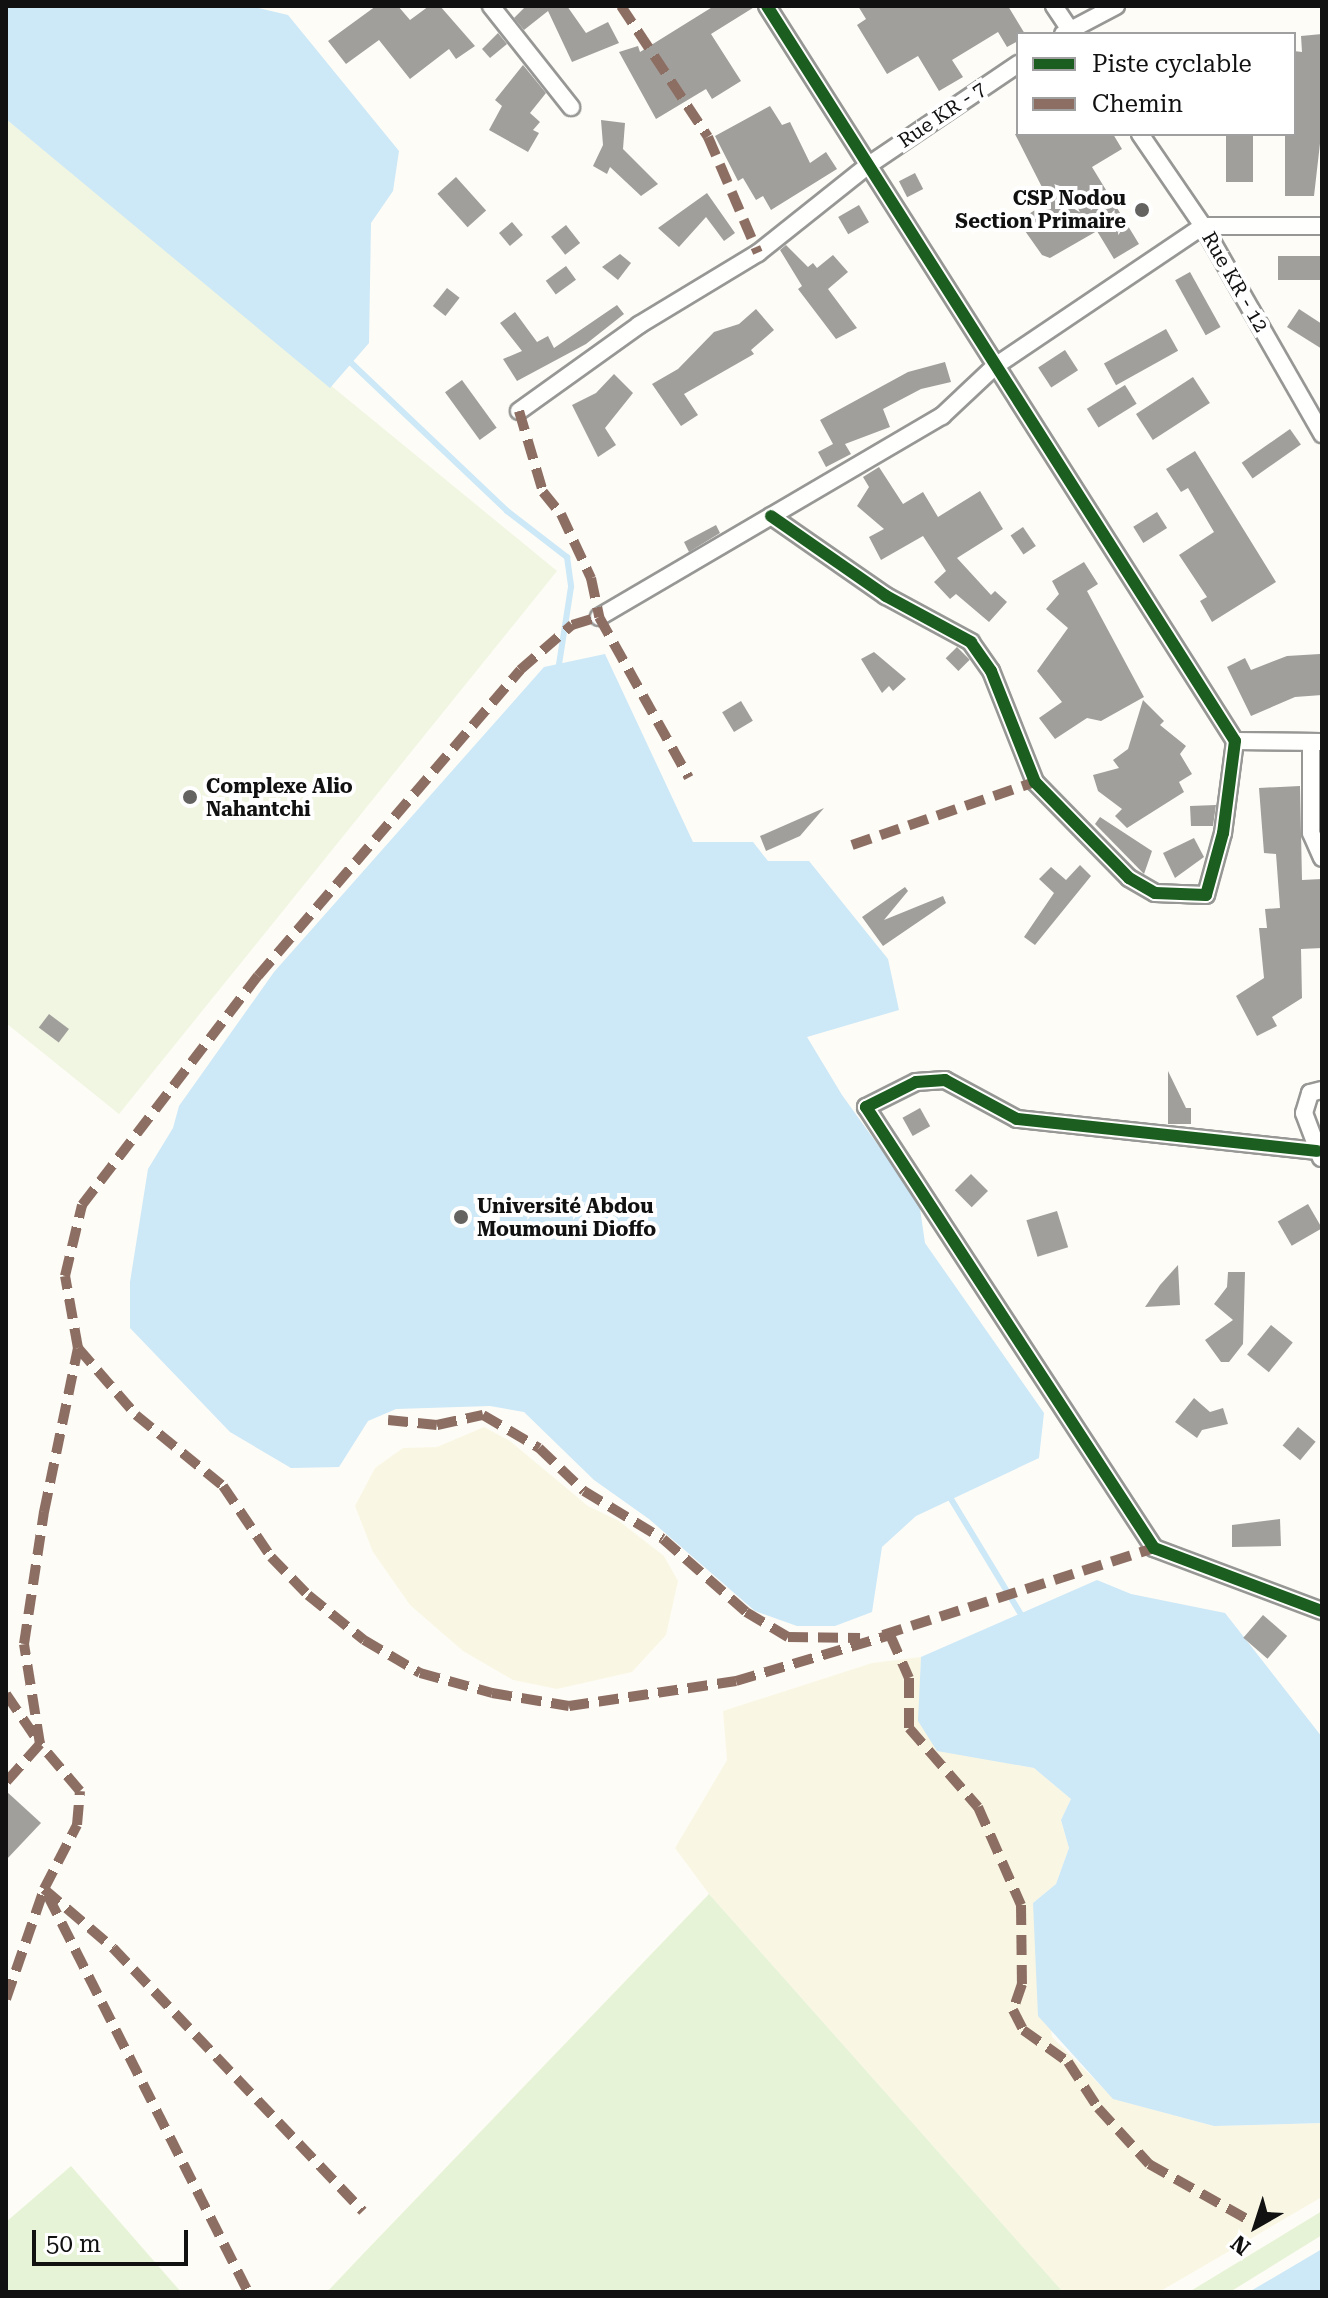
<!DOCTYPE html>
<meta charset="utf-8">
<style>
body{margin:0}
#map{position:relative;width:1328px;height:2298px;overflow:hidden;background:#fdfcf7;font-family:"Roboto Serif",serif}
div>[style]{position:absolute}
.farmland>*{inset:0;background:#f9f7e4}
.green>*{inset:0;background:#e7f3d7}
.pitch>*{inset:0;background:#f0f6e1}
.water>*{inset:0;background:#cde8f7}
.stream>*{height:6px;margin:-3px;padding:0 3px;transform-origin:3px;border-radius:3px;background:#cde8f7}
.building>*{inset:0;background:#a19f9c;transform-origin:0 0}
.roads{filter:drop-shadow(2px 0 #979795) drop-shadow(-2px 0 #979795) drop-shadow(0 2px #979795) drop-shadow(0 -2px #979795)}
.street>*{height:16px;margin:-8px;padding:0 8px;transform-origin:8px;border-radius:8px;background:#fffffe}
.quiet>*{height:10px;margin-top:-5px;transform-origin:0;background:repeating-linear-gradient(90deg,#8d6e63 0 20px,transparent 0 30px)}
.cycleway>*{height:12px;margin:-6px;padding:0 6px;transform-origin:6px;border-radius:6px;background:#1b5e20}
.dots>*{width:22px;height:22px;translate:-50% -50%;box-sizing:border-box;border:4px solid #fff;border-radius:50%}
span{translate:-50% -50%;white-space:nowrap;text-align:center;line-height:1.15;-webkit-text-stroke:8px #fff;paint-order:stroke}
.street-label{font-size:20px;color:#111}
.poi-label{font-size:20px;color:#111;font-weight:700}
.right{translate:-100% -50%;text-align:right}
.left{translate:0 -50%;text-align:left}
.frame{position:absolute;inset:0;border:8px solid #111;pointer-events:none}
.legend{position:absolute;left:1016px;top:32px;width:280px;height:104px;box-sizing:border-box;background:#fff;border:2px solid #a0a0a0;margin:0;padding:10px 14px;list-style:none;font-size:24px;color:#111}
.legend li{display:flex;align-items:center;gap:16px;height:40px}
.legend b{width:40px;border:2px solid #a0a0a0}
.north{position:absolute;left:1216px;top:2186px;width:80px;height:80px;-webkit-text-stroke:6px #fff;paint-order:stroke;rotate:219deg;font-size:22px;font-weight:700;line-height:32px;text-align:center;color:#111}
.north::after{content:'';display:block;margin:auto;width:28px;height:36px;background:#111;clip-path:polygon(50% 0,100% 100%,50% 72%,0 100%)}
.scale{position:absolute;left:32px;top:2230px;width:156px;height:36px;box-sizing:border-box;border:4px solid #111;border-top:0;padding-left:10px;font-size:24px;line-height:28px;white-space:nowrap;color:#111;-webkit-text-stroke:6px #fff;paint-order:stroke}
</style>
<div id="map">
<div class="farmland">
<i style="clip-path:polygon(484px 1427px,510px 1441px,588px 1506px,619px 1521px,664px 1556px,678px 1581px,666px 1635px,632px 1672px,557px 1689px,513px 1680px,463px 1651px,410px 1605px,373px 1552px,355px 1506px,375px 1468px,403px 1448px,437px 1447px)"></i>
<i style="clip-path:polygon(921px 1657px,920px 1688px,937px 1750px,1034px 1768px,1071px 1799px,1061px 1820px,1069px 1848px,1056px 1884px,1033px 1903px,1052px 2037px,1114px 2099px,1214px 2126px,1322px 2123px,1322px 2197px,1159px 2292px,1063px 2292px,709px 1894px,675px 1848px,727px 1760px,723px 1711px,872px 1663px)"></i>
</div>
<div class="green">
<i style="clip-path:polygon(709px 1894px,1063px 2292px,327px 2292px,362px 2255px)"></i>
<i style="clip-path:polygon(71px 2166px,181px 2292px,6px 2292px,6px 2222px)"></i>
<i style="clip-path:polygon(1322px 2211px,1322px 2235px,1230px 2292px,1189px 2292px)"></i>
</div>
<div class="pitch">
<i style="clip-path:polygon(6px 119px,557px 571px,119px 1114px,6px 1023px)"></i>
</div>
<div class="water">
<i style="clip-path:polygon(6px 6px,250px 6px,288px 15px,399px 151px,393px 191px,371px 223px,369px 343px,330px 388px,6px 119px)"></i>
<i style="clip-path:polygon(605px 654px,693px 842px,753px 842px,768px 861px,809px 861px,888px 959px,899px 1010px,807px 1037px,842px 1095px,919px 1202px,925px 1243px,1044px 1413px,1039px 1458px,916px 1516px,882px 1547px,872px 1612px,835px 1626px,797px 1626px,755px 1611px,649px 1519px,594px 1480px,524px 1412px,490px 1406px,396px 1409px,368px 1421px,339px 1467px,291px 1468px,230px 1432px,130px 1328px,130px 1282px,148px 1169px,173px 1128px,179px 1106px,274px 972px,544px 667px)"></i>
<i style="clip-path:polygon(1097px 1580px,1131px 1594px,1225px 1613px,1322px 1737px,1322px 2123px,1214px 2126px,1113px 2099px,1038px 2016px,1033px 1903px,1056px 1884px,1069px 1848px,1061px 1820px,1071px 1799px,1034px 1768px,937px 1751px,918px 1721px,921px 1657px)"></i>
<i style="clip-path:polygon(1322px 2249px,1322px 2292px,1249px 2292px)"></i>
</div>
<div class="stream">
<i style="left:346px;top:358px;width:222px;rotate:43.5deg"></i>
<i style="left:507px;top:511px;width:76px;rotate:37.5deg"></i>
<i style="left:567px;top:557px;width:30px;rotate:82deg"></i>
<i style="left:571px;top:587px;width:85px;rotate:98.8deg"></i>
<i style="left:948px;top:1494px;width:145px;rotate:58.8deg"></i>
</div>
<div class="building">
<i style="clip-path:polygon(376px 6px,398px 6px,410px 20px,429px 6px,440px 6px,475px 46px,456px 59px,449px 49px,410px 79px,379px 40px,346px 64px,328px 41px)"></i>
<i style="clip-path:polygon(526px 6px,567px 6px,586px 33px,608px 22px,619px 43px,572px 62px,548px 11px,524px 30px,514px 18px)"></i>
<i style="clip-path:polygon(714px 6px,756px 6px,711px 34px,741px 81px,712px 99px,706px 89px,656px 119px,619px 52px,638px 46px,640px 52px)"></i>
<i style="clip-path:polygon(858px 6px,1008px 6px,1025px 34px,1018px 34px,1018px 41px,1007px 47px,998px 32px,952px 60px,963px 77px,939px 91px,918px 56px,887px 74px,857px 25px,866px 19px)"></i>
<i style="clip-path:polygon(498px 33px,507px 44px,490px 58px,482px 49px)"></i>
<i style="clip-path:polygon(1322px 34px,1322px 126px,1314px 196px,1285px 196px,1285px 134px,1294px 134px,1294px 51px,1302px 52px,1301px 36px)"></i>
<i style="clip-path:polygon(523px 65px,546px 93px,530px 113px,540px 122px,533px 130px,539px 133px,528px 152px,489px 130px,502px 106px,495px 100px)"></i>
<i style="clip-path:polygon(770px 106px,782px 125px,790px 122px,810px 163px,826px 152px,837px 169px,771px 210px,763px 196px,756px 200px,743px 178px,738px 181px,715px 136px)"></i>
<i style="clip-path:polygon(601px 120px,625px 123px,623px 149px,658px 184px,641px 196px,610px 167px,607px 174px,593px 166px,603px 145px)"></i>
<i style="clip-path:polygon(1015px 134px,1113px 134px,1122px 149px,1092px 167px,1139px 244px,1114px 259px,1097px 231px,1050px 258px,1042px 255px,1018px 221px,1049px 201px)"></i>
<i style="left:1226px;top:134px;width:27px;height:48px"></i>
<i style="left:915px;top:173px;width:18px;height:18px;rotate:63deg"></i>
<i style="left:456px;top:177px;width:45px;height:25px;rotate:48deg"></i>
<i style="clip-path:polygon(707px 193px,735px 233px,724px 241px,706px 217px,679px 247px,658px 228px)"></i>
<i style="left:859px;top:205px;width:20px;height:24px;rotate:60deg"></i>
<i style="left:512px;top:222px;width:17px;height:17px;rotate:50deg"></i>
<i style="left:566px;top:225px;width:23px;height:19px;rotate:52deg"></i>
<i style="clip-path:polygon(786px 245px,808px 267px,813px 263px,817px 268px,833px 255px,848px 272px,828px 289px,857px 328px,836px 339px,798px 289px,802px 286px,780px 250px)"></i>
<i style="clip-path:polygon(620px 254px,631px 263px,618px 280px,602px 267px)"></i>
<i style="left:1322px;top:256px;width:24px;height:44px;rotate:90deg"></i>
<i style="left:566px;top:266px;width:17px;height:25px;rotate:54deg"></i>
<i style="left:1190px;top:272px;width:63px;height:17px;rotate:61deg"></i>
<i style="left:447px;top:288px;width:16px;height:23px;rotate:38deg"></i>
<i style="clip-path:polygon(617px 305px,624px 314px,586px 344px,517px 381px,503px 359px,522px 351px,500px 323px,515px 312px,537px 342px,548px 336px,554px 348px)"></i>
<i style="clip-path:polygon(756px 309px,774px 330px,751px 350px,754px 354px,684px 394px,698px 415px,681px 426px,652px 384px,678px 369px,714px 332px,739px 324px)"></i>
<i style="clip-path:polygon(1299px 309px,1322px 324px,1322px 349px,1287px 327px)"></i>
<i style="left:1166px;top:329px;width:25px;height:71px;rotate:61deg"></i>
<i style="left:1065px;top:350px;width:24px;height:32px;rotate:57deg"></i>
<i style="clip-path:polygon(945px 362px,951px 382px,921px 389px,883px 409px,890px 427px,845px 444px,851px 454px,826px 467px,818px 452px,833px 444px,820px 420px,908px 372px)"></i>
<i style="clip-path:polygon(614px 374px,633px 393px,605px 428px,616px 445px,598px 457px,572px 405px,596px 393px)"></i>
<i style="left:1193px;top:377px;width:31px;height:68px;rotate:57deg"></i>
<i style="left:462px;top:380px;width:59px;height:21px;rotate:54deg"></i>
<i style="left:1125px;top:385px;width:22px;height:45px;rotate:58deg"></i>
<i style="left:1290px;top:429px;width:19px;height:59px;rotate:55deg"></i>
<i style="clip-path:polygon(1195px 451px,1276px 582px,1212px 622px,1200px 601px,1207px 597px,1179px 555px,1214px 532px,1188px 488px,1181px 492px,1166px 469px)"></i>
<i style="clip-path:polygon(879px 467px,903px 504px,923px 492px,938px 517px,980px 491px,1003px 529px,957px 558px,991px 595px,995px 591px,1007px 602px,989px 622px,956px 594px,950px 599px,934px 582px,946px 571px,923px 536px,881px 560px,869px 537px,884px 529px,857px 506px,869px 487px,863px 477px)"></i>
<i style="left:1157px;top:512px;width:19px;height:28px;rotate:58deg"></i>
<i style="clip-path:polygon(716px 525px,720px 533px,689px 552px,684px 542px)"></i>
<i style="left:1023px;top:527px;width:23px;height:15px;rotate:56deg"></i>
<i style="clip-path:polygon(1084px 562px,1098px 584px,1087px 591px,1144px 697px,1101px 721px,1087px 718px,1055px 739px,1039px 718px,1062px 702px,1037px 671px,1068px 628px,1046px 609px,1059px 594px,1052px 581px)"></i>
<i style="left:957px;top:647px;width:18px;height:16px;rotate:45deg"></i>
<i style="clip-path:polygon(874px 652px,906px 679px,893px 691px,889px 686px,882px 693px,861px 659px)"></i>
<i style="clip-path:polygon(1320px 654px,1322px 695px,1295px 697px,1251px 716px,1227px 667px,1245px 658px,1251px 670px,1287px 656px)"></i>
<i style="clip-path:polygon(1143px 700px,1164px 721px,1160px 725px,1186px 746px,1180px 754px,1192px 774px,1179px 782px,1184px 792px,1127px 828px,1115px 816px,1122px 809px,1098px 791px,1093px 775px,1119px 768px,1113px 760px,1128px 749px)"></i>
<i style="left:741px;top:701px;width:23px;height:22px;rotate:59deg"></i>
<i style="clip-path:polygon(1300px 786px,1302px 880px,1322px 879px,1322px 948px,1301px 949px,1302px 998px,1272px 1017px,1277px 1026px,1257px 1036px,1236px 996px,1264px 978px,1259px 928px,1267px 928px,1265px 909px,1280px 908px,1276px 854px,1264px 853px,1259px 788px)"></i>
<i style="clip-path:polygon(1216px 805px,1213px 826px,1191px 826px,1190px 806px)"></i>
<i style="clip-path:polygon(824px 808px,800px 836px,766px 851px,760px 836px)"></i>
<i style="clip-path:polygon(1100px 817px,1152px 851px,1144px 874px,1095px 824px)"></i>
<i style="clip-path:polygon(1194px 838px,1204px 857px,1175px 878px,1163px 853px)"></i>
<i style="clip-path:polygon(1080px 865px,1091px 876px,1035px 945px,1024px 937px,1054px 893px,1039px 879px,1051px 867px,1066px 880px)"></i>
<i style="clip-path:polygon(905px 887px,908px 891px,884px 920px,943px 896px,946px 903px,883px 946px,862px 917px)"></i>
<i style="left:49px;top:1014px;width:25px;height:17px;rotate:37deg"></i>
<i style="clip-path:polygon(1168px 1071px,1186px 1108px,1191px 1108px,1191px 1124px,1168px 1124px)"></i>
<i style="left:920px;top:1108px;width:21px;height:20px;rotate:61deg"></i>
<i style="left:971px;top:1174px;width:24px;height:23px;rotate:45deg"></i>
<i style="left:1308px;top:1204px;width:28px;height:35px;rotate:60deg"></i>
<i style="left:1057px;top:1211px;width:38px;height:32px;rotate:73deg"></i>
<i style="clip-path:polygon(1178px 1265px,1180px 1305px,1145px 1307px,1160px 1285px)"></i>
<i style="clip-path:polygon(1228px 1272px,1245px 1272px,1243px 1344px,1229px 1362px,1221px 1362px,1205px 1340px,1233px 1320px,1214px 1304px,1227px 1287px)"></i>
<i style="left:1271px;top:1325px;width:28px;height:38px;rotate:39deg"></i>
<i style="clip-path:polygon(1194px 1398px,1210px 1412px,1223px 1408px,1228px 1424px,1202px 1430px,1197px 1438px,1175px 1422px)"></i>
<i style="left:1298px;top:1427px;width:23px;height:24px;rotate:40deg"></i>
<i style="clip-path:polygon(1280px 1519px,1281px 1546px,1232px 1547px,1232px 1525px)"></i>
<i style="left:1263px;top:1615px;width:32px;height:30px;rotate:41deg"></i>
<i style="clip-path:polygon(6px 1791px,41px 1823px,6px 1860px)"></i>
</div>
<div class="roads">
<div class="street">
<i style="left:491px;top:6px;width:129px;rotate:51.6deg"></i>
<i style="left:767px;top:6px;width:871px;rotate:57.51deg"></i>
<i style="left:1235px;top:741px;width:93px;rotate:97.4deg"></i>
<i style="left:1223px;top:833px;width:64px;rotate:105.3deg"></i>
<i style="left:1206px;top:895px;width:51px;rotate:-177.8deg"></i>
<i style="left:1155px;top:893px;width:30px;rotate:-150deg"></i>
<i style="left:1129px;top:878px;width:134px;rotate:-134.4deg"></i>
<i style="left:1035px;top:782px;width:119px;rotate:-111.6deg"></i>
<i style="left:991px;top:671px;width:35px;rotate:-125deg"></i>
<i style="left:971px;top:642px;width:97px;rotate:-151.6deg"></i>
<i style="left:886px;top:596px;width:140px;rotate:-145.2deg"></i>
<i style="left:1054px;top:6px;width:34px;rotate:56deg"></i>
<i style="left:1063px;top:34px;width:60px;rotate:-27.8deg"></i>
<i style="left:1140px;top:134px;width:112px;rotate:55.6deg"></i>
<i style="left:1203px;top:226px;width:240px;rotate:60.2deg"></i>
<i style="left:519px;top:411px;width:148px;rotate:-35.6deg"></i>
<i style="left:639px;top:325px;width:139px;rotate:-31.2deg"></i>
<i style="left:758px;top:253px;width:138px;rotate:-38.5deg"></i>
<i style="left:866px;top:167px;width:184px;rotate:-34.1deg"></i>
<i style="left:599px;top:617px;width:398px;rotate:-30.4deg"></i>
<i style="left:942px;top:416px;width:71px;rotate:-43.3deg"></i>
<i style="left:994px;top:367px;width:252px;rotate:-34deg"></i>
<i style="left:1203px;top:226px;width:119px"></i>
<i style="left:1235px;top:741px;width:86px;rotate:0.7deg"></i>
<i style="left:1311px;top:742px;width:91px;rotate:90deg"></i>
<i style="left:1311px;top:833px;width:27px;rotate:66deg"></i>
<i style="left:1317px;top:1151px;width:302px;rotate:-173.9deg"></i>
<i style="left:1017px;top:1119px;width:82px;rotate:-151.6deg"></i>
<i style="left:945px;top:1080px;width:29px;rotate:176deg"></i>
<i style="left:916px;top:1082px;width:56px;rotate:153.4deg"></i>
<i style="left:866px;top:1107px;width:527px;rotate:56.85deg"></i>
<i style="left:1154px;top:1548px;width:179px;rotate:20.6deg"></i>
<i style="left:1321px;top:1158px;width:48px;rotate:-110.7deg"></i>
<i style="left:1304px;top:1113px;width:21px;rotate:-73deg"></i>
<i style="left:1310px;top:1093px;width:12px;rotate:-14deg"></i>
</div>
</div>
<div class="quiet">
<i style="left:621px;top:6px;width:157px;rotate:56.4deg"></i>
<i style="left:708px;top:137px;width:126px;rotate:66.7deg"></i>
<i style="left:519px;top:411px;width:84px;rotate:73.5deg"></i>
<i style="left:543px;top:492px;width:28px;rotate:51deg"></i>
<i style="left:561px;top:514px;width:71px;rotate:64.9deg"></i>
<i style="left:591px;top:578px;width:40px;rotate:78deg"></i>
<i style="left:599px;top:617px;width:184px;rotate:60.8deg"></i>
<i style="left:852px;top:845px;width:194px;rotate:-19deg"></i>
<i style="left:78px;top:1348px;width:89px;rotate:49.1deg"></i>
<i style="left:136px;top:1415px;width:112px;rotate:39.2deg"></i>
<i style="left:223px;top:1486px;width:86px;rotate:55.9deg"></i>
<i style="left:271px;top:1557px;width:53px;rotate:45.8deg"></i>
<i style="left:308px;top:1595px;width:72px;rotate:38.8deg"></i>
<i style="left:364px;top:1640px;width:65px;rotate:30.5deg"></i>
<i style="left:420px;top:1673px;width:75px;rotate:15.5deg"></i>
<i style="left:492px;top:1693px;width:78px;rotate:9.6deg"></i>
<i style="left:569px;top:1706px;width:169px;rotate:-8.5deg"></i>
<i style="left:736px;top:1681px;width:161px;rotate:-16.6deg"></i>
<i style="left:890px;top:1635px;width:47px;rotate:66.2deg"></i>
<i style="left:909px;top:1678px;width:50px;rotate:90deg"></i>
<i style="left:909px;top:1728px;width:105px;rotate:48.9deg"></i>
<i style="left:978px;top:1807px;width:107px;rotate:66.3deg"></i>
<i style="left:1021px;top:1905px;width:79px;rotate:89.3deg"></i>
<i style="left:1022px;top:1984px;width:28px;rotate:109deg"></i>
<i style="left:1013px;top:2010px;width:22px;rotate:63deg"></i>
<i style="left:1023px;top:2030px;width:55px;rotate:35.4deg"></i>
<i style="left:1068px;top:2062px;width:55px;rotate:56.9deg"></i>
<i style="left:1098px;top:2108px;width:76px;rotate:47.7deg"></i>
<i style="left:1149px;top:2164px;width:116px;rotate:29.4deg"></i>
<i style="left:388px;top:1420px;width:49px;rotate:5.8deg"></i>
<i style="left:437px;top:1425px;width:47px;rotate:-12.3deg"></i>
<i style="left:483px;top:1415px;width:65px;rotate:30.5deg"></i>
<i style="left:539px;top:1448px;width:62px;rotate:43.7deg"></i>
<i style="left:584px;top:1491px;width:92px;rotate:31.3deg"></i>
<i style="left:663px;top:1539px;width:111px;rotate:41.3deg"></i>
<i style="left:746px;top:1612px;width:49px;rotate:30.8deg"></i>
<i style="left:788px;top:1637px;width:72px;rotate:0.8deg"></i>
<i style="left:883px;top:1635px;width:285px;rotate:-17.8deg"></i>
<i style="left:6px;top:1694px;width:60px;rotate:55.8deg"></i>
<i style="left:40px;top:1744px;width:51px;rotate:131.8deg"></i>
<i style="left:44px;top:1889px;width:91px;rotate:40.5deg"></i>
<i style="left:113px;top:1948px;width:363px;rotate:46.5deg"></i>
<i style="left:48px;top:1896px;width:444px;rotate:63.2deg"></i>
<i style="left:6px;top:1999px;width:116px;rotate:-70.9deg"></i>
<i style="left:44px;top:1889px;width:72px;rotate:-62.7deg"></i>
<i style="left:77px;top:1825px;width:34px;rotate:-85deg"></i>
<i style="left:80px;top:1791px;width:62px;rotate:-130.4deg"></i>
<i style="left:40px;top:1744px;width:101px;rotate:-99.1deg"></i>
<i style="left:24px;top:1644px;width:134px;rotate:-81.4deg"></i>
<i style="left:44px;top:1512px;width:167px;rotate:-78.3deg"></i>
<i style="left:78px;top:1348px;width:73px;rotate:-100.2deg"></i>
<i style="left:65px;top:1276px;width:73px;rotate:-76.5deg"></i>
<i style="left:82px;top:1205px;width:289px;rotate:-52.5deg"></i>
<i style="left:258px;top:976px;width:403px;rotate:-49.4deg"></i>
<i style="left:520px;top:670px;width:69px;rotate:-40.9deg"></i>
<i style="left:572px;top:625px;width:28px;rotate:-17deg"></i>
</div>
<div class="cycleway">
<i style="left:767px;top:6px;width:871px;rotate:57.51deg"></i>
<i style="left:1235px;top:741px;width:93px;rotate:97.4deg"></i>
<i style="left:1223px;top:833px;width:64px;rotate:105.3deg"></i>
<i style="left:1206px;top:895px;width:51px;rotate:-177.8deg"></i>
<i style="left:1155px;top:893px;width:30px;rotate:-150deg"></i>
<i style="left:1129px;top:878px;width:134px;rotate:-134.4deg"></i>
<i style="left:1035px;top:782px;width:119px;rotate:-111.6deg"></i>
<i style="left:991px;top:671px;width:35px;rotate:-125deg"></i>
<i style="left:971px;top:642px;width:97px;rotate:-151.6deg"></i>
<i style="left:886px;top:596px;width:140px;rotate:-145.2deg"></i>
<i style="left:1317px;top:1151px;width:302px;rotate:-173.9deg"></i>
<i style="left:1017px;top:1119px;width:82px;rotate:-151.6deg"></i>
<i style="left:945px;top:1080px;width:29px;rotate:176deg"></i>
<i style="left:916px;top:1082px;width:56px;rotate:153.4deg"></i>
<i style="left:866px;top:1107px;width:527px;rotate:56.85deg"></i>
<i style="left:1154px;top:1548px;width:179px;rotate:20.6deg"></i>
</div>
<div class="dots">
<i style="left:1142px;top:210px;background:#646362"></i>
<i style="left:190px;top:797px;background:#646362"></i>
<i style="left:461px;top:1217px;background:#646362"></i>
</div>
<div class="street-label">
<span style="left:942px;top:115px;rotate:-34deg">Rue KR - 7</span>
<span style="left:1235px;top:282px;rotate:60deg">Rue KR - 12</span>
</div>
<div class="poi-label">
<span class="right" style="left:1126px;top:210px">CSP Nodou<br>Section Primaire</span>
<span class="left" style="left:206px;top:798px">Complexe Alio<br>Nahantchi</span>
<span class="left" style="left:477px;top:1218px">Université Abdou<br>Moumouni Dioffo</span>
</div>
<div class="frame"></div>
<ul class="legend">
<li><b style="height:10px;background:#1b5e20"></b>Piste cyclable</li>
<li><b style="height:10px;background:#8d6e63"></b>Chemin</li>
</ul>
<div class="north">N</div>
<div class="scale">50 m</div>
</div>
